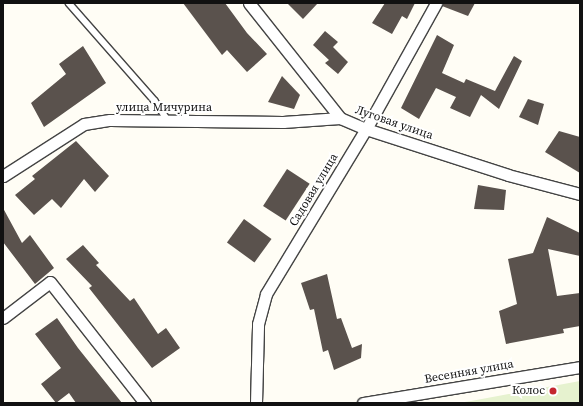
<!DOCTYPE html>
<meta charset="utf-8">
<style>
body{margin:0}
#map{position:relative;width:583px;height:406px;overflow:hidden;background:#fffdf5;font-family:"Source Serif 4",serif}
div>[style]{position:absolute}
.pitch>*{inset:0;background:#e6f2cf}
.building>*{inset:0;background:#5a524d;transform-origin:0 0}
.roads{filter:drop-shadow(1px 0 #444) drop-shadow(-1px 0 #444) drop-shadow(0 1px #444) drop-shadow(0 -1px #444)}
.service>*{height:5.5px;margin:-2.75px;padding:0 2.75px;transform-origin:2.75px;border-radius:2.75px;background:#fff}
.minor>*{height:11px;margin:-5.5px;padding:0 5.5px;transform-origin:5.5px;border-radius:5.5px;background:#fff}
.dots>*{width:11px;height:11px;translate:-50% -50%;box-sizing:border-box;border:2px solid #fff;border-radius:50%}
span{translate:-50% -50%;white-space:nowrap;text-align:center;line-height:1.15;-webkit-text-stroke:4px #fff;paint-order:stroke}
.street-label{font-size:12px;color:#111}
.poi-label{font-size:12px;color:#111}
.right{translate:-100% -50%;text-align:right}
.frame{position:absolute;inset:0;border:4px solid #111;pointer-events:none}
</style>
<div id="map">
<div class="pitch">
<i style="clip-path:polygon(580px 381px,580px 403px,458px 403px,471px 401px)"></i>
</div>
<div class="building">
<i style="clip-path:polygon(183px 3px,225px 3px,247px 33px,267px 54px,247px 72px,227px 50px,222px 55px)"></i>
<i style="clip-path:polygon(287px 3px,318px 3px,303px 19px)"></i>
<i style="clip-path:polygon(385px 3px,415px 3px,407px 19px,402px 16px,392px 34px,372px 23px)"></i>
<i style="clip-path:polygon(443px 3px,475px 3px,468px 16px,442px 6px)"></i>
<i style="clip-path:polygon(325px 31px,338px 42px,333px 47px,348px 62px,338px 74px,325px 63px,329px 60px,313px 45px)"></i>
<i style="clip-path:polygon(437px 35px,454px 45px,442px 73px,464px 83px,466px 79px,495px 91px,514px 56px,522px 61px,499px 109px,481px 95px,470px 117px,450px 108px,456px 97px,436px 88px,419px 119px,401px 108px)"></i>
<i style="clip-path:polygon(83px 46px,106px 83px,44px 127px,31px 103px,66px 74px,59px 64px)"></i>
<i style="clip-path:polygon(282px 76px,300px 95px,294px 109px,268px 102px)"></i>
<i style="clip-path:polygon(528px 99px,544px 104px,538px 125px,519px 117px)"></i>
<i style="clip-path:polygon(559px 131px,580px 137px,580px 173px,545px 152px)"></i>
<i style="clip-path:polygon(76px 141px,109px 176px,95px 192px,84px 179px,61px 208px,52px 199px,34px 215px,15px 195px,35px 179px,32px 176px)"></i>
<i style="left:287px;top:169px;width:27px;height:44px;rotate:33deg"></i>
<i style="clip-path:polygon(478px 185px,506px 190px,504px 210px,474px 209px)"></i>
<i style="clip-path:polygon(3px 208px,22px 243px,30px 235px,54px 268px,35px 284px,3px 242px)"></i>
<i style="clip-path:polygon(547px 217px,580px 233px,580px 256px,548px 249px,557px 296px,580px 293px,580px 326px,563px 329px,564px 333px,506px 344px,499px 311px,517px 304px,508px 259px,533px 253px)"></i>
<i style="left:244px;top:219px;width:34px;height:29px;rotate:36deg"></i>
<i style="clip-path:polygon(83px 245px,99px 263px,96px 265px,130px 301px,134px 298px,158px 334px,166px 328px,180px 348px,152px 368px,89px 288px,92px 286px,66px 259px)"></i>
<i style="clip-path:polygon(327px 274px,337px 319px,341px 318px,352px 348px,362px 344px,361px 358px,334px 370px,328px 350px,323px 352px,314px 309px,310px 310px,301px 283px)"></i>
<i style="clip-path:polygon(57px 318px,78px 348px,122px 403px,76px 403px,69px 393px,56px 403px,41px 384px,61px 368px,35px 334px)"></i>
</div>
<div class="roads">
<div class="service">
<i style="left:69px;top:3px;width:130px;rotate:48.7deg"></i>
<i style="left:155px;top:101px;width:23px;rotate:56deg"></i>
</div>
<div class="minor">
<i style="left:249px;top:3px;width:147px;rotate:51.6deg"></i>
<i style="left:340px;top:118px;width:28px;rotate:23deg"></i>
<i style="left:366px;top:129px;width:149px;rotate:17.9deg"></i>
<i style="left:508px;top:175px;width:74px;rotate:14.8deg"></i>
<i style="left:3px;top:176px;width:96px;rotate:-32.7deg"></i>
<i style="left:84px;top:124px;width:26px;rotate:-9deg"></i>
<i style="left:110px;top:120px;width:173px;rotate:0.7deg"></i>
<i style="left:283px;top:122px;width:57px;rotate:-4deg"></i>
<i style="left:3px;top:318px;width:59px;rotate:-37.5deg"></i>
<i style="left:50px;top:282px;width:154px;rotate:51.9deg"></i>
<i style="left:256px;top:403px;width:79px;rotate:-88.5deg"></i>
<i style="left:258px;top:324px;width:31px;rotate:-75deg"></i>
<i style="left:266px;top:294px;width:193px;rotate:-58.8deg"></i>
<i style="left:366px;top:129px;width:144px;rotate:-60.9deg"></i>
<i style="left:363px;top:403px;width:220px;rotate:-9.4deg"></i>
</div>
</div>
<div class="dots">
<i style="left:553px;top:391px;background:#c4262e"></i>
</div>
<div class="street-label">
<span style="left:164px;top:108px">улица Мичурина</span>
<span style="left:394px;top:123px;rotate:19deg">Луговая улица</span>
<span style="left:314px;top:190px;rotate:-59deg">Садовая улица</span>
<span style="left:469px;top:372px;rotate:-10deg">Весенняя улица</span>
</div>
<div class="poi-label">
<span class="right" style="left:545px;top:391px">Колос</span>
</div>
<div class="frame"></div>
</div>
